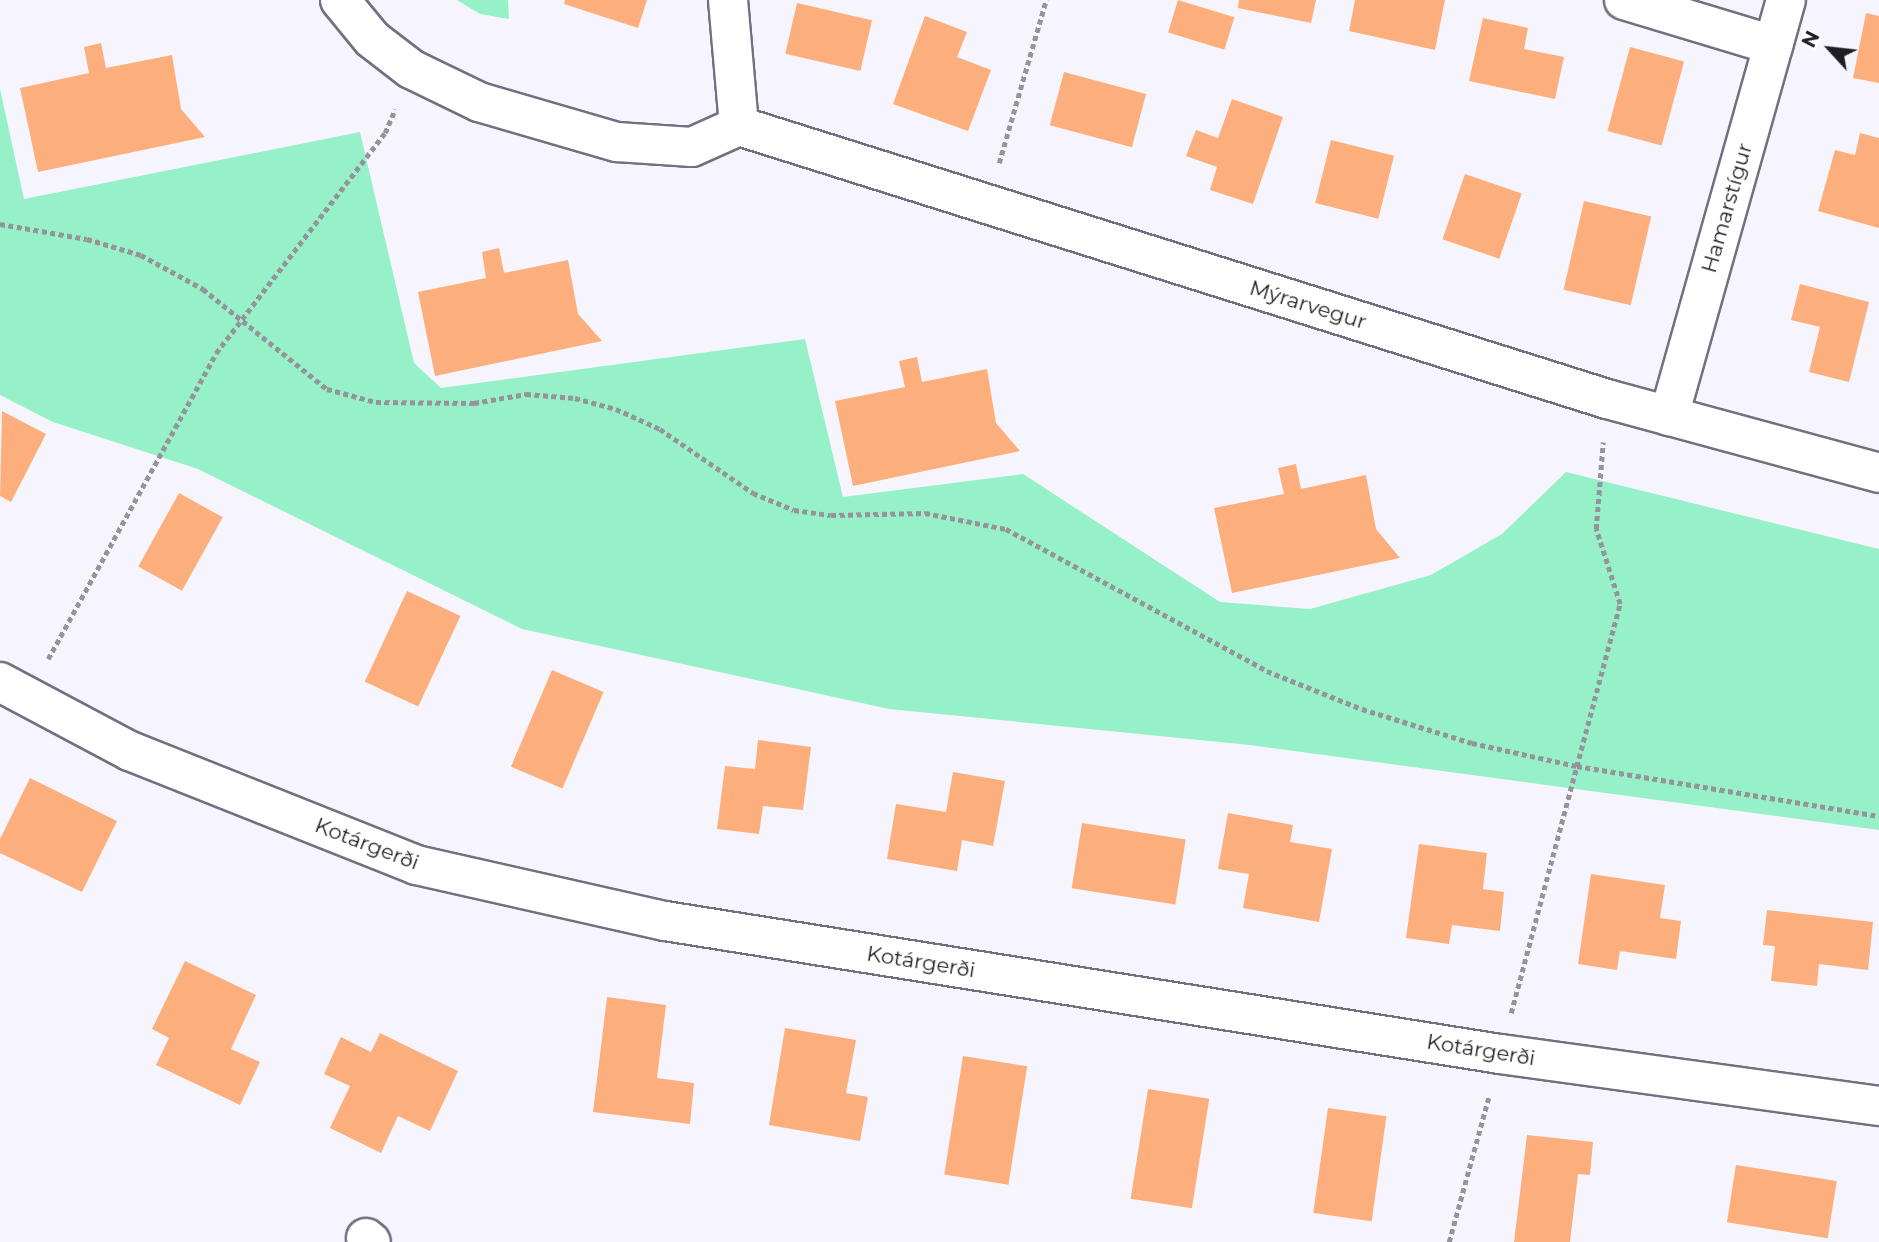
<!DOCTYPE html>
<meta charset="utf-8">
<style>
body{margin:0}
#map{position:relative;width:1879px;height:1242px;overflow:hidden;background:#f6f5fd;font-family:Montserrat,sans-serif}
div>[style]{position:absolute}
.green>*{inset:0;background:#96f0c8}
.building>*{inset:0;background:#fdae7d;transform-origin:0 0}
.path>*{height:4.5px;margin-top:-2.25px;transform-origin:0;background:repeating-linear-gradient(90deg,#95949b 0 5px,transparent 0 8.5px)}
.roads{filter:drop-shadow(2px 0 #736f81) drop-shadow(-2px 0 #736f81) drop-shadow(0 2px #736f81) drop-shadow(0 -2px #736f81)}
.minor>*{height:38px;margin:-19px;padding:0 19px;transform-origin:19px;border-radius:19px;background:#fff}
span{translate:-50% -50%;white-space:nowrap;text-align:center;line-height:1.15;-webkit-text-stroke:7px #fff;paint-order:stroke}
.street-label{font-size:21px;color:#201e25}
.north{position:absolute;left:1795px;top:14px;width:70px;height:70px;-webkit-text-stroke:5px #fff;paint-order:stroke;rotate:297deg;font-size:19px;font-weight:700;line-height:28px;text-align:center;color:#201e25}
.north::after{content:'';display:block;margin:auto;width:24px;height:32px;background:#201e25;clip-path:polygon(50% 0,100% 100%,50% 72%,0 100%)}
</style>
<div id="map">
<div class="green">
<i style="clip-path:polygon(457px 0,508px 0,509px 19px,480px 14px)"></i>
<i style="clip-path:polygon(0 89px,24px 199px,360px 132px,414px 363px,441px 388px,805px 339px,843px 497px,1023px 474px,1220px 602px,1310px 609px,1431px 575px,1502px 534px,1566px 472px,1879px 549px,1879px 830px,1250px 745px,889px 709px,522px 629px,198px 469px,53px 422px,0 395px)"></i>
</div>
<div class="building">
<i style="clip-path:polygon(565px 0,647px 0,638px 28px,564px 4px)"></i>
<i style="left:1178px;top:0;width:59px;height:34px;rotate:17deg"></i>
<i style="clip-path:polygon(1239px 0,1316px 0,1311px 23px,1238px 8px)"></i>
<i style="clip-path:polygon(1355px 0,1445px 0,1435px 50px,1349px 31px)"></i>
<i style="left:797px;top:3px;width:77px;height:52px;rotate:13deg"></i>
<i style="clip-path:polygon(1866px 13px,1879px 16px,1879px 83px,1853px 78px)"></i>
<i style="clip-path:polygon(925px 16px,967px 32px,957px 57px,991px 70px,968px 131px,893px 104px)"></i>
<i style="clip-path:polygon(1483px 18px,1528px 28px,1524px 49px,1564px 57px,1555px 99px,1469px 81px)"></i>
<i style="clip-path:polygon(101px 43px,106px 68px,172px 55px,181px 109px,205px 137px,38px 172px,20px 88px,89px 73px,84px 47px)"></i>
<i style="left:1630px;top:47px;width:56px;height:87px;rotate:15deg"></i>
<i style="left:1064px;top:72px;width:85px;height:55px;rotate:15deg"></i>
<i style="clip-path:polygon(1232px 99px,1283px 117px,1253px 204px,1210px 190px,1217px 167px,1186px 156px,1196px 130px,1218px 138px)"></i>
<i style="clip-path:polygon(1860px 133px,1879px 138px,1879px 228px,1818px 211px,1835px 150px,1855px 155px)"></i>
<i style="left:1331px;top:140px;width:65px;height:65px;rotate:14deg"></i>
<i style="left:1465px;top:174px;width:60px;height:69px;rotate:19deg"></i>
<i style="left:1584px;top:201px;width:69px;height:91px;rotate:13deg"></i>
<i style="clip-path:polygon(499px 248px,504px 273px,568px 260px,578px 314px,602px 341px,435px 376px,418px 292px,486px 278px,482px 252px)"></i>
<i style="clip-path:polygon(1800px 284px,1869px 302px,1849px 382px,1809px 372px,1820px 327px,1791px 320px)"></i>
<i style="clip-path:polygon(917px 357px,922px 382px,987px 369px,996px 423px,1020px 451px,853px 486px,835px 401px,905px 387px,899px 361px)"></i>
<i style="clip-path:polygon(2px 411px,46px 434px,11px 502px,0 496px)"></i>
<i style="clip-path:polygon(1296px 464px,1301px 489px,1366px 475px,1376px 529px,1400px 558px,1232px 593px,1214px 508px,1284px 494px,1278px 468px)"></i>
<i style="left:179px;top:493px;width:50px;height:84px;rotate:29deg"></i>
<i style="left:407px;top:591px;width:59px;height:100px;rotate:25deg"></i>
<i style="left:552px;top:670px;width:56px;height:105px;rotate:23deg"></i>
<i style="clip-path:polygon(758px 740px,811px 747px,803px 810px,763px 806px,759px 834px,717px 829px,725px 766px,755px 769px)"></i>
<i style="clip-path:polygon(953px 772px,1005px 781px,993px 846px,962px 840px,957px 871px,887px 859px,896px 804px,946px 812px)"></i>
<i style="clip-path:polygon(30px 778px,117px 821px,82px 892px,0 853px,0 839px)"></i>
<i style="clip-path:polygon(1228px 813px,1293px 825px,1290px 842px,1332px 849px,1319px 922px,1243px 908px,1249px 874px,1218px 869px)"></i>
<i style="left:1082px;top:823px;width:105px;height:66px;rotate:9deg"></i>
<i style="clip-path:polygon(1419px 844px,1487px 853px,1483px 889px,1504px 892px,1500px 931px,1452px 925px,1449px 944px,1406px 938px)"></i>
<i style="clip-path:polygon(1591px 874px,1665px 885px,1660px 918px,1681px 921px,1676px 959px,1620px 951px,1617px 970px,1578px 964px)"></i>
<i style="clip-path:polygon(1767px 910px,1873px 922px,1868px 970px,1819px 964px,1817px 986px,1771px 981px,1775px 946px,1763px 945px)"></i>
<i style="clip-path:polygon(185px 961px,256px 995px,231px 1049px,260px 1062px,240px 1105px,156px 1065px,169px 1038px,152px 1029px)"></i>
<i style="clip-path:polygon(607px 997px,666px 1005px,657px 1078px,694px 1083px,690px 1124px,593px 1112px)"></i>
<i style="clip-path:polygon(785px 1028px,856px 1040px,846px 1093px,868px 1097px,860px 1141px,769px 1125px)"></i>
<i style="clip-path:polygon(380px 1033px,458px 1071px,430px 1131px,398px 1116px,381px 1153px,330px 1128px,350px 1086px,324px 1074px,341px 1037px,371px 1052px)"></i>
<i style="left:963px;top:1056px;width:65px;height:120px;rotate:9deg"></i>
<i style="left:1148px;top:1089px;width:62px;height:111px;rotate:9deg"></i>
<i style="left:1328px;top:1108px;width:59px;height:106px;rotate:8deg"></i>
<i style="clip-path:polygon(1527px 1135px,1593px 1142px,1590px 1175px,1578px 1174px,1570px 1242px,1514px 1242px)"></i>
<i style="left:1736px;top:1165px;width:102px;height:58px;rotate:9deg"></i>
</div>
<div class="path">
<i style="left:999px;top:163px;width:170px;rotate:-73.9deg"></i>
<i style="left:0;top:224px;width:88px;rotate:9.8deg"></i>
<i style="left:87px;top:239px;width:56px;rotate:16.5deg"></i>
<i style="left:141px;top:255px;width:71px;rotate:28.7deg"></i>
<i style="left:203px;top:289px;width:159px;rotate:38.9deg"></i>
<i style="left:327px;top:389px;width:51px;rotate:14.9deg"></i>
<i style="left:376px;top:402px;width:98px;rotate:0.6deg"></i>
<i style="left:474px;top:403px;width:53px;rotate:-9.8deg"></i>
<i style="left:526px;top:394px;width:49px;rotate:4.7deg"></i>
<i style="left:575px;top:398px;width:42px;rotate:15deg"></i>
<i style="left:616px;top:409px;width:48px;rotate:24.4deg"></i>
<i style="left:660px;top:429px;width:113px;rotate:34.5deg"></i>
<i style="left:753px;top:493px;width:44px;rotate:22.5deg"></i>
<i style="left:794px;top:510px;width:37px;rotate:8deg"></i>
<i style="left:831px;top:515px;width:94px;rotate:-1.2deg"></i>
<i style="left:925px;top:513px;width:83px;rotate:11.2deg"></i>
<i style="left:1006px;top:529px;width:297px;rotate:28.5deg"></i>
<i style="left:1267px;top:671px;width:102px;rotate:21.8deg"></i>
<i style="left:1362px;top:709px;width:115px;rotate:17.2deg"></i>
<i style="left:1472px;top:743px;width:107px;rotate:12.4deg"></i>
<i style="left:1577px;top:766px;width:306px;rotate:9.4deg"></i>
<i style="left:48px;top:659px;width:349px;rotate:-61.2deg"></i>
<i style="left:216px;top:353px;width:277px;rotate:-52.5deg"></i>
<i style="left:385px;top:133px;width:26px;rotate:-67deg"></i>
<i style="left:1511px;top:1013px;width:423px;rotate:-75.1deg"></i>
<i style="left:1620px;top:604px;width:79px;rotate:-107.7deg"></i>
<i style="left:1596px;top:529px;width:87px;rotate:-85.4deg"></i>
<i style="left:1449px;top:1242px;width:151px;rotate:-74.7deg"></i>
</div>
<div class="roads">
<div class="minor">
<i style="left:340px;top:0;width:50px;rotate:50.6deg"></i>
<i style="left:372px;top:39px;width:49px;rotate:37.6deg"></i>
<i style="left:411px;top:69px;width:76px;rotate:25.9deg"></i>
<i style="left:479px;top:102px;width:144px;rotate:16.2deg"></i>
<i style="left:617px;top:142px;width:75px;rotate:3.8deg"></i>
<i style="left:692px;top:147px;width:51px;rotate:-24.1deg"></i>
<i style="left:728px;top:0;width:126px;rotate:85deg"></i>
<i style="left:1624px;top:0;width:156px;rotate:16.8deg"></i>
<i style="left:739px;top:126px;width:910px;rotate:17.46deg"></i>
<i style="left:1607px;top:399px;width:282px;rotate:15.2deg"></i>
<i style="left:1669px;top:416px;width:432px;rotate:-74.3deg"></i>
<i style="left:0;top:682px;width:147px;rotate:28deg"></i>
<i style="left:130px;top:751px;width:308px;rotate:21.7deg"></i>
<i style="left:416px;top:865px;width:255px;rotate:12.7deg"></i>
<i style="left:665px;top:921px;width:846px;rotate:9.05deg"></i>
<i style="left:1500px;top:1054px;width:383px;rotate:7.8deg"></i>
<i style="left:366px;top:1238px;width:6px;rotate:39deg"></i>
</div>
</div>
<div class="street-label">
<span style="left:1727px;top:208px;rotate:-74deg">Hamarstígur</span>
<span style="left:1308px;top:305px;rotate:17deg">Mýrarvegur</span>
<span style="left:367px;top:844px;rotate:21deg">Kotárgerði</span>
<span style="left:921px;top:962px;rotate:9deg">Kotárgerði</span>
<span style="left:1481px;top:1050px;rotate:9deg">Kotárgerði</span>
</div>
<div class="north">N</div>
</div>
